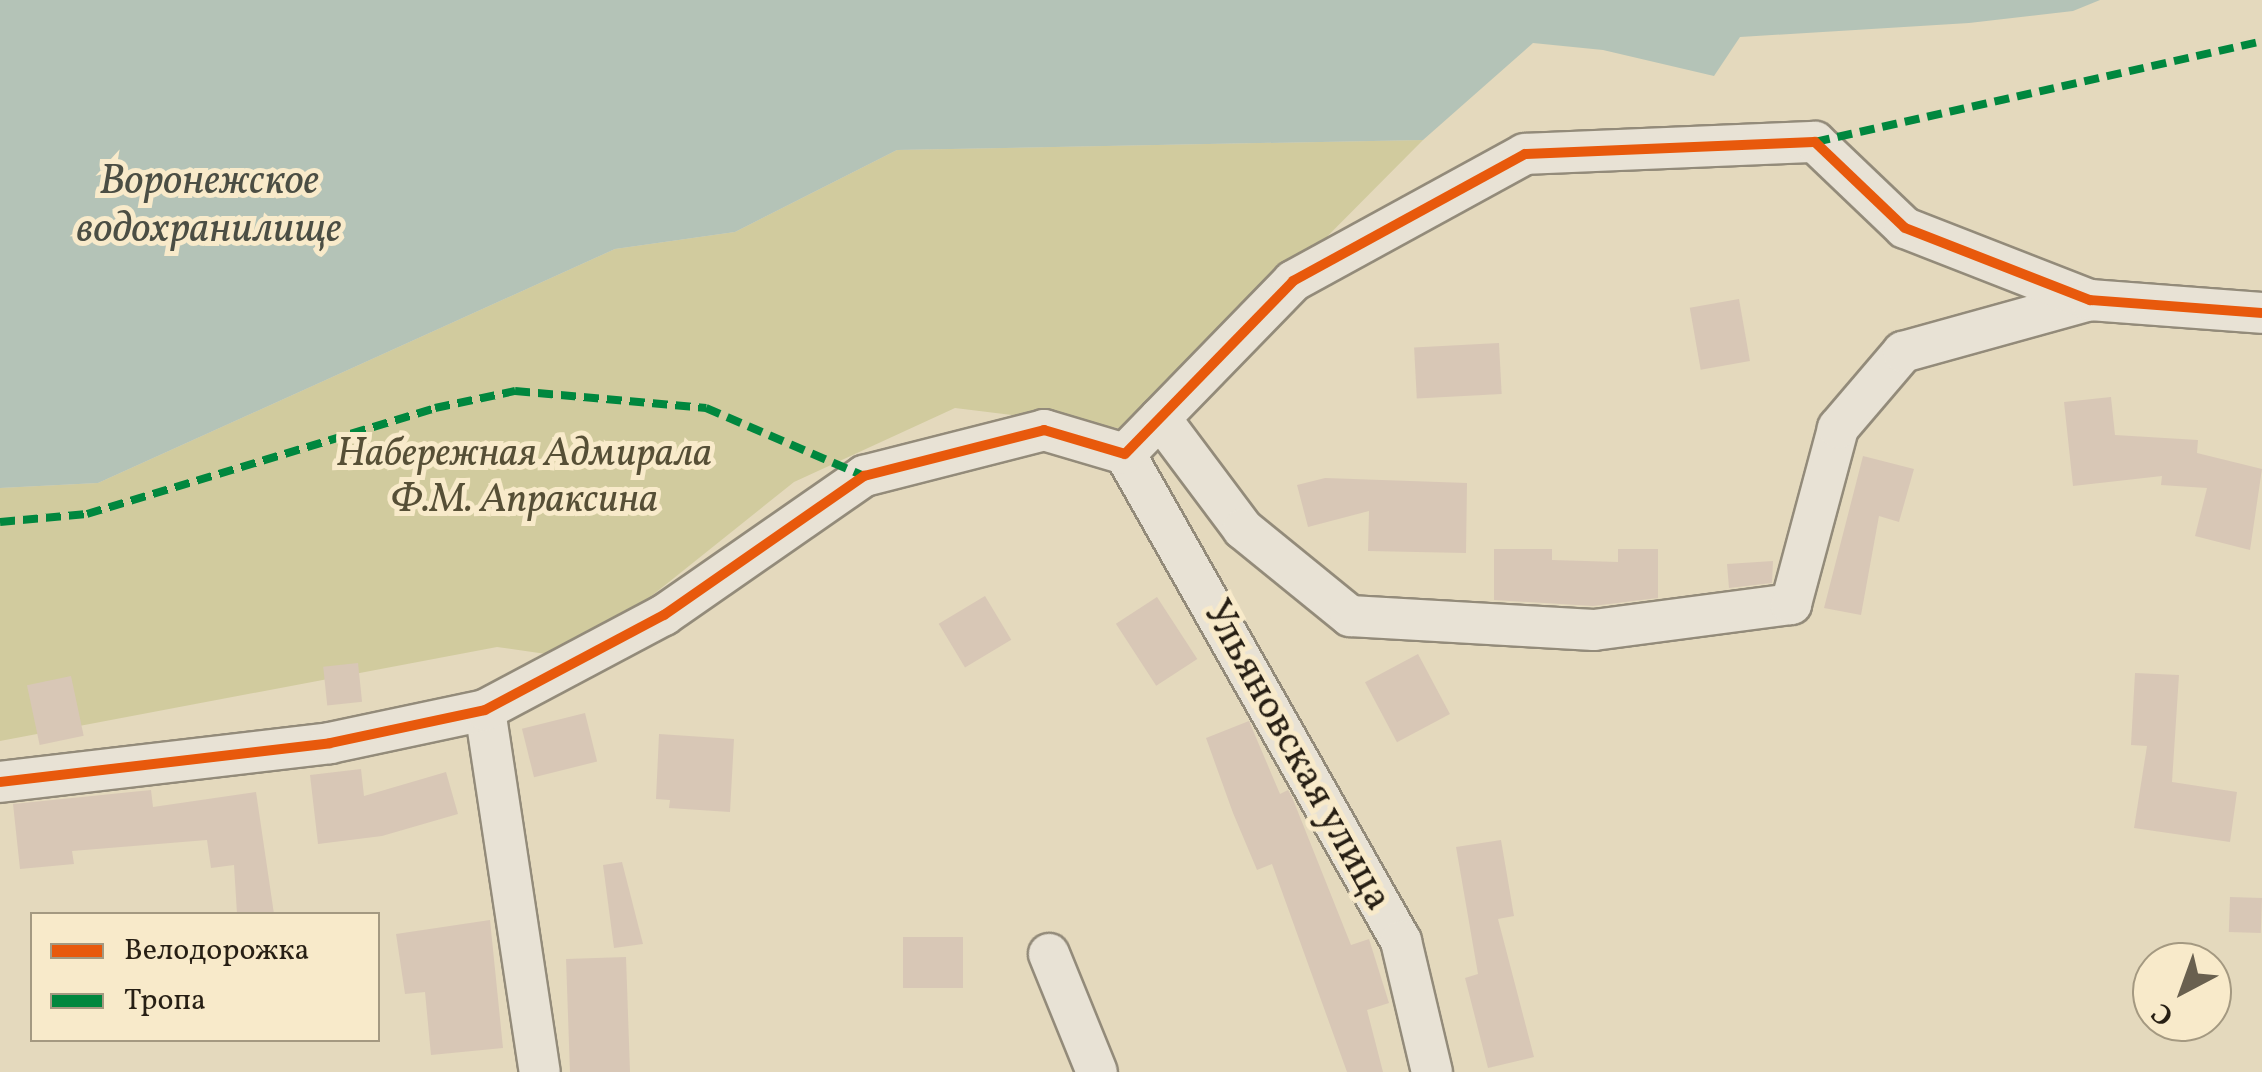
<!DOCTYPE html>
<meta charset="utf-8">
<style>
body{margin:0}
#map{position:relative;width:2262px;height:1072px;overflow:hidden;background:#e4d9bd;font-family:Vollkorn,serif}
div>[style]{position:absolute}
.green>*{inset:0;background:#d1cb9e}
.water>*{inset:0;background:#b4c3b7}
.building>*{inset:0;background:#d8c7b6;transform-origin:0 0}
.roads{filter:drop-shadow(2px 0 #938b7a) drop-shadow(-2px 0 #938b7a) drop-shadow(0 2px #938b7a) drop-shadow(0 -2px #938b7a)}
.minor>*{height:40px;margin:-20px;padding:0 20px;transform-origin:20px;border-radius:20px;background:#e8e2d5}
.quiet>*{height:8px;margin-top:-4px;transform-origin:0;background:repeating-linear-gradient(90deg,#00873e 0 15px,transparent 0 23px)}
.cycleway>*{height:10px;margin:-5px;padding:0 5px;transform-origin:5px;border-radius:5px;background:#e8590c}
span{translate:-50% -50%;white-space:nowrap;text-align:center;line-height:1.15;-webkit-text-stroke:10px #f8eaca;paint-order:stroke}
.park-label{font-size:40px;color:#564f36;font-style:italic}
.street-label{font-size:40px;color:#271f14}
.water-label{font-size:42px;color:#4b4e44;font-style:italic}
.legend{position:absolute;left:30px;top:912px;width:350px;height:130px;box-sizing:border-box;background:#f8eaca;border:2px solid #a49981;margin:0;padding:12px 18px;list-style:none;font-size:30px;color:#271f14}
.legend li{display:flex;align-items:center;gap:20px;height:50px}
.legend b{width:50px;border:2px solid #a49981}
.north{position:absolute;left:2132px;top:942px;width:100px;height:100px;box-sizing:border-box;background:#f8eaca;border:2px solid #a49981;border-radius:50%;rotate:221deg;font-size:28px;font-weight:700;line-height:40px;text-align:center;color:#271f14}
.north::after{content:'';display:block;margin:auto;width:35px;height:45px;background:#69604f;clip-path:polygon(50% 0,100% 100%,50% 72%,0 100%)}
</style>
<div id="map">
<div class="green">
<i style="clip-path:polygon(1423px 140px,1135px 430px,955px 408px,794px 482px,574px 658px,497px 647px,0 741px,0 488px,98px 483px,615px 249px,735px 232px,897px 150px)"></i>
</div>
<div class="water">
<i style="clip-path:polygon(0 0,2100px 0,2073px 11px,1969px 23px,1740px 37px,1714px 76px,1603px 50px,1533px 43px,1423px 140px,897px 150px,735px 232px,615px 249px,98px 483px,0 488px)"></i>
</div>
<div class="building">
<i style="left:1739px;top:299px;width:63px;height:50px;rotate:80deg"></i>
<i style="left:1499px;top:343px;width:51px;height:85px;rotate:87deg"></i>
<i style="clip-path:polygon(2111px 397px,2115px 435px,2198px 440px,2197px 453px,2262px 469px,2250px 550px,2195px 536px,2207px 488px,2161px 485px,2162px 476px,2073px 486px,2064px 402px)"></i>
<i style="clip-path:polygon(1863px 456px,1914px 469px,1899px 522px,1879px 516px,1861px 615px,1824px 608px)"></i>
<i style="clip-path:polygon(1325px 478px,1467px 483px,1466px 553px,1368px 551px,1369px 511px,1308px 527px,1297px 485px)"></i>
<i style="clip-path:polygon(1494px 549px,1552px 549px,1552px 560px,1618px 562px,1618px 549px,1658px 549px,1658px 598px,1593px 606px,1494px 600px)"></i>
<i style="clip-path:polygon(1773px 561px,1772px 583px,1729px 588px,1727px 564px)"></i>
<i style="left:985px;top:596px;width:51px;height:54px;rotate:59deg"></i>
<i style="left:1157px;top:597px;width:74px;height:49px;rotate:57deg"></i>
<i style="left:1418px;top:654px;width:68px;height:60px;rotate:62deg"></i>
<i style="left:358px;top:663px;width:39px;height:35px;rotate:84deg"></i>
<i style="clip-path:polygon(2135px 673px,2179px 675px,2172px 782px,2237px 792px,2230px 842px,2134px 828px,2147px 746px,2131px 745px)"></i>
<i style="left:71px;top:676px;width:61px;height:45px;rotate:78deg"></i>
<i style="left:585px;top:713px;width:50px;height:65px;rotate:76deg"></i>
<i style="clip-path:polygon(1249px 721px,1280px 794px,1288px 790px,1292px 797px,1351px 945px,1369px 939px,1389px 1003px,1367px 1010px,1383px 1072px,1347px 1072px,1272px 864px,1257px 870px,1233px 813px,1206px 738px)"></i>
<i style="clip-path:polygon(659px 734px,734px 739px,730px 812px,669px 808px,670px 800px,656px 799px)"></i>
<i style="clip-path:polygon(361px 769px,364px 796px,446px 772px,458px 814px,382px 836px,318px 844px,310px 775px)"></i>
<i style="clip-path:polygon(151px 790px,153px 807px,256px 792px,274px 914px,237px 914px,234px 865px,211px 868px,207px 840px,72px 851px,74px 864px,20px 869px,13px 804px)"></i>
<i style="clip-path:polygon(1501px 840px,1514px 916px,1498px 919px,1534px 1057px,1488px 1068px,1465px 978px,1478px 974px,1456px 847px)"></i>
<i style="clip-path:polygon(622px 862px,643px 944px,614px 948px,603px 865px)"></i>
<i style="left:2230px;top:897px;width:32px;height:35px;rotate:2deg"></i>
<i style="clip-path:polygon(490px 920px,503px 1048px,431px 1055px,425px 992px,405px 994px,396px 934px)"></i>
<i style="left:903px;top:937px;width:60px;height:51px"></i>
<i style="left:626px;top:957px;width:115px;height:60px;rotate:88deg"></i>
</div>
<div class="roads">
<div class="minor">
<i style="left:1160px;top:418px;width:139px;rotate:53.2deg"></i>
<i style="left:1243px;top:529px;width:138px;rotate:39.1deg"></i>
<i style="left:1350px;top:616px;width:244px;rotate:3.3deg"></i>
<i style="left:1594px;top:630px;width:199px;rotate:-7.5deg"></i>
<i style="left:1791px;top:604px;width:182px;rotate:-75deg"></i>
<i style="left:1838px;top:428px;width:100px;rotate:-49.5deg"></i>
<i style="left:1903px;top:352px;width:194px;rotate:-15.5deg"></i>
<i style="left:1125px;top:454px;width:241px;rotate:-45.8deg"></i>
<i style="left:1293px;top:281px;width:264px;rotate:-28.7deg"></i>
<i style="left:1525px;top:154px;width:290px;rotate:-2.4deg"></i>
<i style="left:1815px;top:142px;width:124px;rotate:43.7deg"></i>
<i style="left:1905px;top:228px;width:199px;rotate:21.3deg"></i>
<i style="left:2090px;top:300px;width:172px;rotate:4.3deg"></i>
<i style="left:1125px;top:454px;width:560px;rotate:60.46deg"></i>
<i style="left:1401px;top:941px;width:135px;rotate:76.7deg"></i>
<i style="left:485px;top:710px;width:366px;rotate:81.4deg"></i>
<i style="left:0;top:782px;width:332px;rotate:-6.7deg"></i>
<i style="left:330px;top:743px;width:158px;rotate:-12deg"></i>
<i style="left:485px;top:710px;width:203px;rotate:-28deg"></i>
<i style="left:664px;top:615px;width:244px;rotate:-34.8deg"></i>
<i style="left:864px;top:476px;width:186px;rotate:-14.3deg"></i>
<i style="left:1044px;top:430px;width:84px;rotate:16.5deg"></i>
<i style="left:1049px;top:954px;width:127px;rotate:67.9deg"></i>
</div>
</div>
<div class="quiet">
<i style="left:1815px;top:142px;width:458px;rotate:-12.7deg"></i>
<i style="left:0;top:522px;width:87px;rotate:-5.3deg"></i>
<i style="left:87px;top:514px;width:364px;rotate:-16.9deg"></i>
<i style="left:435px;top:408px;width:82px;rotate:-12deg"></i>
<i style="left:515px;top:391px;width:192px;rotate:5.1deg"></i>
<i style="left:706px;top:408px;width:172px;rotate:23.3deg"></i>
</div>
<div class="cycleway">
<i style="left:0;top:782px;width:332px;rotate:-6.7deg"></i>
<i style="left:330px;top:743px;width:158px;rotate:-12deg"></i>
<i style="left:485px;top:710px;width:203px;rotate:-28deg"></i>
<i style="left:664px;top:615px;width:244px;rotate:-34.8deg"></i>
<i style="left:864px;top:476px;width:186px;rotate:-14.3deg"></i>
<i style="left:1044px;top:430px;width:84px;rotate:16.5deg"></i>
<i style="left:1125px;top:454px;width:241px;rotate:-45.8deg"></i>
<i style="left:1293px;top:281px;width:264px;rotate:-28.7deg"></i>
<i style="left:1525px;top:154px;width:290px;rotate:-2.4deg"></i>
<i style="left:1815px;top:142px;width:124px;rotate:43.7deg"></i>
<i style="left:1905px;top:228px;width:199px;rotate:21.3deg"></i>
<i style="left:2090px;top:300px;width:172px;rotate:4.3deg"></i>
</div>
<div class="park-label">
<span style="left:524px;top:478px">Набережная Адмирала<br>Ф.М. Апраксина</span>
</div>
<div class="street-label">
<span style="left:1296px;top:756px;rotate:61deg">Ульяновская улица</span>
</div>
<div class="water-label">
<span style="left:209px;top:207px">Воронежское<br>водохранилище</span>
</div>
<ul class="legend">
<li><b style="height:12px;background:#e8590c"></b>Велодорожка</li>
<li><b style="height:12px;background:#00873e"></b>Тропа</li>
</ul>
<div class="north">С</div>
</div>
